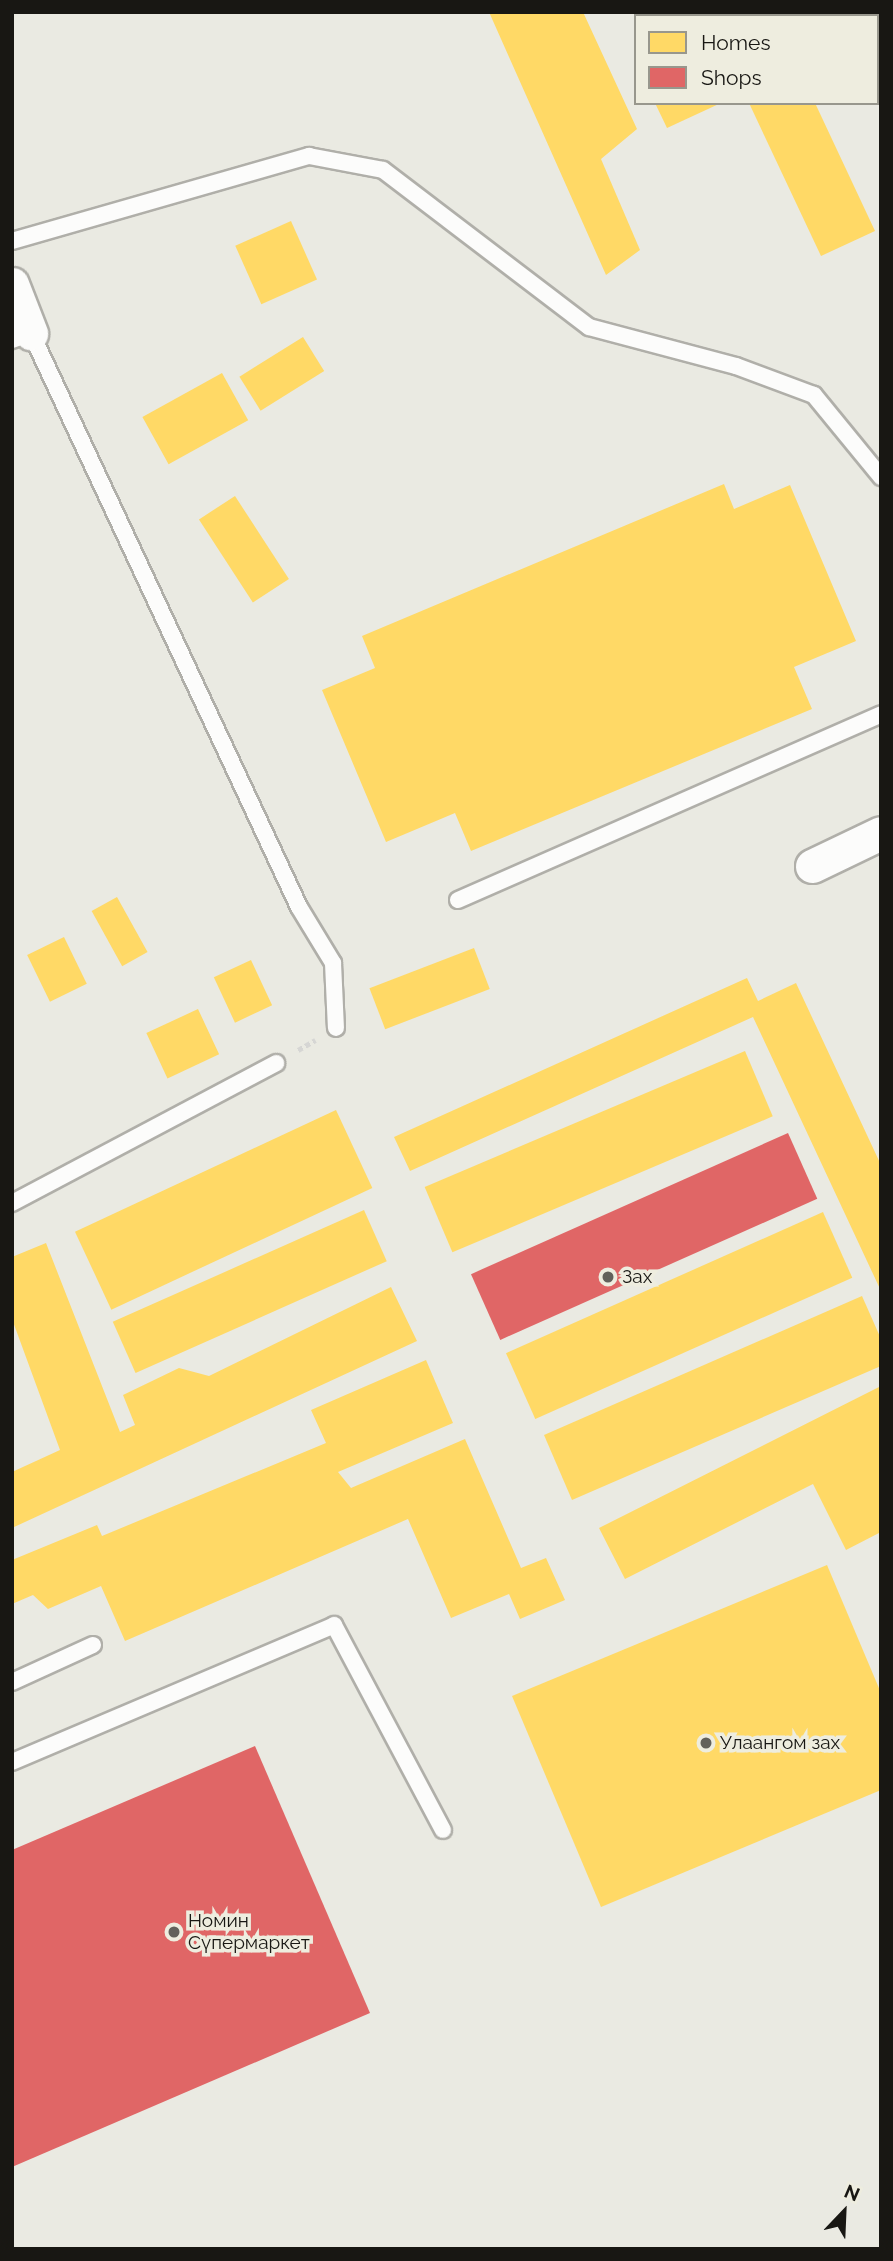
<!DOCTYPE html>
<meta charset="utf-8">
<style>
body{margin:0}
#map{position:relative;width:893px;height:2261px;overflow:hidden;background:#eaeae2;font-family:Raleway,sans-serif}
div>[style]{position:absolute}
.homes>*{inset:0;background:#ffd966;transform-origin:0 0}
.shops>*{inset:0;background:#e06666;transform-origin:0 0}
.path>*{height:4.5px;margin-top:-2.25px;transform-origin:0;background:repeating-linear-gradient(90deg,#d6d6d4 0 5px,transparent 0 8.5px)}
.roads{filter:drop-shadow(2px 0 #b0afa9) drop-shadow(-2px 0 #b0afa9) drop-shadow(0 2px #b0afa9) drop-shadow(0 -2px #b0afa9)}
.lane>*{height:16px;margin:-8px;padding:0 8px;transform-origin:8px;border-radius:8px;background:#fcfcfb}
.street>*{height:33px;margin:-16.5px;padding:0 16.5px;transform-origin:16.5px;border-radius:16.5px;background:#fcfcfb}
.dots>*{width:19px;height:19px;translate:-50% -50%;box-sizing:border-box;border:4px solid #eeeddf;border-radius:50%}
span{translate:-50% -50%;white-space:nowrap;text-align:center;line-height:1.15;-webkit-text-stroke:7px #eeeddf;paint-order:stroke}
.poi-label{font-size:19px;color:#181713}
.left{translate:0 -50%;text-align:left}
.frame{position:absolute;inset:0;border:14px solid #181713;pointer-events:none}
.legend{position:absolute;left:634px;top:14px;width:245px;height:91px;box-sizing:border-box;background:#eeeddf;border:2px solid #98978d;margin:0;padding:9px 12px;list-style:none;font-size:21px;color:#181713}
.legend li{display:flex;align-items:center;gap:14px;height:35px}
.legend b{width:35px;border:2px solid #98978d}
.north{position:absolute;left:809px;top:2177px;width:70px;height:70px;-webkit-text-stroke:5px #eeeddf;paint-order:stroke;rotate:23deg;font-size:19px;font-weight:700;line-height:28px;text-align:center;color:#181713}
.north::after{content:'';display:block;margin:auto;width:24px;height:32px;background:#181713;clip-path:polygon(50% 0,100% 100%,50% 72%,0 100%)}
</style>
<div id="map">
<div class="homes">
<i style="clip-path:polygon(489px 12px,583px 12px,637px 129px,601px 159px,640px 250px,606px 275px)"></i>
<i style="clip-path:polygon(655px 103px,721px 103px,667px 128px)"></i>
<i style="clip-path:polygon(749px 103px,815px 103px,875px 231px,821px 256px)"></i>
<i style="left:291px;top:221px;width:64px;height:61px;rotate:66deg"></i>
<i style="left:303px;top:337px;width:40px;height:75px;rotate:58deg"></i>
<i style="left:222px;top:373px;width:54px;height:91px;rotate:61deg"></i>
<i style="clip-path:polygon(724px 484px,734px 509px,790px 485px,856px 641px,794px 667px,812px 709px,471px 851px,455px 813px,386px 842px,322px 690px,375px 668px,362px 636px)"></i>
<i style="left:235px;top:496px;width:99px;height:43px;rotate:57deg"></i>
<i style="left:117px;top:897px;width:63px;height:29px;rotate:61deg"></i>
<i style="left:64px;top:937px;width:52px;height:41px;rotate:64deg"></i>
<i style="left:474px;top:948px;width:44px;height:112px;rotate:69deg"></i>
<i style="left:251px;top:960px;width:50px;height:41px;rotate:65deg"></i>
<i style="clip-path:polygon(747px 978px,758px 1001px,796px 983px,881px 1165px,881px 1291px,753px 1017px,410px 1171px,394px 1137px)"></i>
<i style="left:198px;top:1009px;width:50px;height:57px;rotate:65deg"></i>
<i style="left:745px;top:1051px;width:71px;height:348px;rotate:67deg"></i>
<i style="left:336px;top:1110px;width:86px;height:288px;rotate:65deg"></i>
<i style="left:364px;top:1210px;width:56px;height:275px;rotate:66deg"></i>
<i style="left:823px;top:1212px;width:72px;height:347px;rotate:66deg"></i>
<i style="clip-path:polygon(46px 1243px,120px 1432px,135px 1425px,123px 1395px,179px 1368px,209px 1376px,391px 1287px,417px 1341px,12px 1528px,12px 1472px,60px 1450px,12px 1319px,12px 1257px)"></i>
<i style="clip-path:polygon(862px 1296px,881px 1339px,881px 1366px,572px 1500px,544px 1435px)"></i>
<i style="clip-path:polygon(426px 1360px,453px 1423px,338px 1472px,351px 1488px,465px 1439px,521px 1568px,546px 1558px,565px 1600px,520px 1619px,509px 1594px,451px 1618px,408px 1519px,125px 1641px,101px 1586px,48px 1609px,33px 1595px,12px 1604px,12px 1560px,97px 1525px,102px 1536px,326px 1443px,311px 1410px)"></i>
<i style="clip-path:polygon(881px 1386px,881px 1532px,846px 1550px,813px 1484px,625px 1579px,599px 1528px)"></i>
<i style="clip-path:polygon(827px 1565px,881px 1693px,881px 1790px,601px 1907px,512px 1696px)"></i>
</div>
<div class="shops">
<i style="left:788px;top:1133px;width:72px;height:347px;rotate:66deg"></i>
<i style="clip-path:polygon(255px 1746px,370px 2013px,12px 2167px,12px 1850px)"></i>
</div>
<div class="path">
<i style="left:298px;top:1050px;width:20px;rotate:-30deg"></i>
</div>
<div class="roads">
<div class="lane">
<i style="left:12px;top:241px;width:309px;rotate:-16deg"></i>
<i style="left:309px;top:156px;width:75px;rotate:10.7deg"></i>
<i style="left:383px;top:170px;width:259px;rotate:37.3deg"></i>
<i style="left:589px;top:327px;width:152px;rotate:14.9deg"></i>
<i style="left:736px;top:366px;width:83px;rotate:20.4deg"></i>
<i style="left:814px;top:395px;width:106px;rotate:50.7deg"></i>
<i style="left:12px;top:340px;width:20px;rotate:-20deg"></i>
<i style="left:31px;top:333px;width:633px;rotate:64.97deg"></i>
<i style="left:299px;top:907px;width:66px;rotate:58.7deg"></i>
<i style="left:333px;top:963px;width:65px;rotate:87.4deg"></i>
<i style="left:458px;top:900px;width:462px;rotate:-23.7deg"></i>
<i style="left:12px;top:1203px;width:299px;rotate:-27.9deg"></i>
<i style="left:12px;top:1682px;width:89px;rotate:-24.6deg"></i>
<i style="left:12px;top:1762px;width:350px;rotate:-23deg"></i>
<i style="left:334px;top:1625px;width:232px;rotate:62deg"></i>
</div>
<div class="street">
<i style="left:12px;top:284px;width:53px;rotate:68.8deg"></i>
<i style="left:812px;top:866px;width:76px;rotate:-25.6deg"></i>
</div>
</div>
<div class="dots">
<i style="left:608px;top:1277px;background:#62615b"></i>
<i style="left:706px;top:1743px;background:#62615b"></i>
<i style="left:174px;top:1932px;background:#62615b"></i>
</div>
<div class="poi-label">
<span class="left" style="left:622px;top:1277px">Зах</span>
<span class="left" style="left:720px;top:1743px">Улаангом зах</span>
<span class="left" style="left:188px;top:1932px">Номин<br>Сүпермаркет</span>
</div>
<div class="frame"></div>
<ul class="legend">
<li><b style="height:19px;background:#ffd966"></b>Homes</li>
<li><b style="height:19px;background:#e06666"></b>Shops</li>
</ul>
<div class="north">N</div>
</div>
